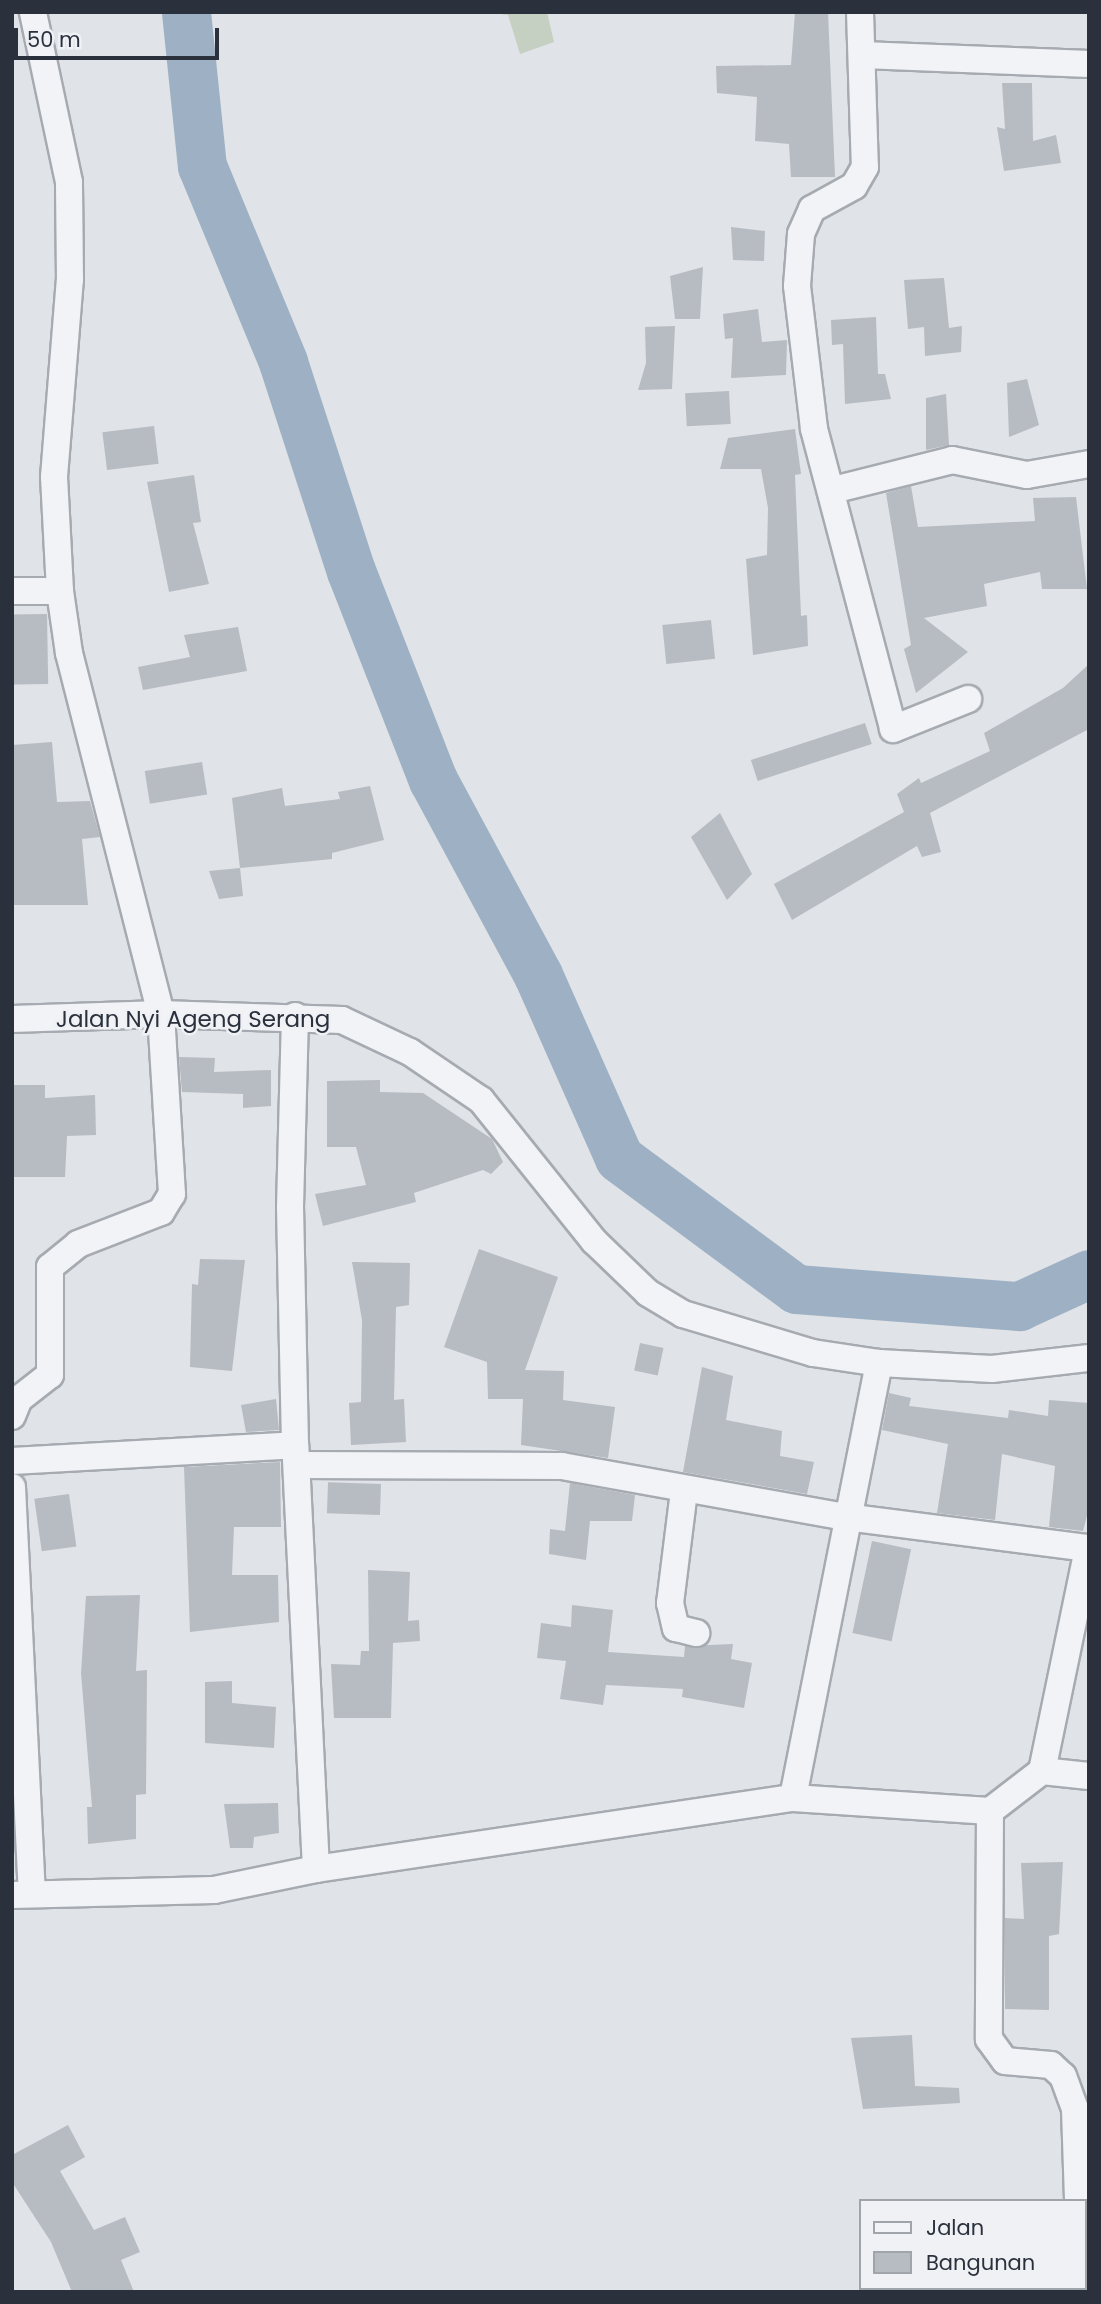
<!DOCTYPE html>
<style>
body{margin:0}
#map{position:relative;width:1101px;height:2304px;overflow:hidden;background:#e0e3e7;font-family:Poppins,sans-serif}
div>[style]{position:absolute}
.green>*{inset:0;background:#c6d0c2}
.river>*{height:49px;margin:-24.5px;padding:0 24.5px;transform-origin:24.5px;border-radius:24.5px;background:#9eb1c4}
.building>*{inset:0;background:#b7bcc3;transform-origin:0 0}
.roads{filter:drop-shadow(2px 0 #a6aab1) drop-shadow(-2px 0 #a6aab1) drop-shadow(0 2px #a6aab1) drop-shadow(0 -2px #a6aab1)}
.minor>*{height:26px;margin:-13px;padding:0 13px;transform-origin:13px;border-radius:13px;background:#f2f3f6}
span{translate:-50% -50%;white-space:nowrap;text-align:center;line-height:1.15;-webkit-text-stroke:5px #eff1f5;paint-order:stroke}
.street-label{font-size:23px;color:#2a313d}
.frame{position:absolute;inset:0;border:14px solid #2a313d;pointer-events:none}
.legend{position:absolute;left:859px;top:2199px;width:228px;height:91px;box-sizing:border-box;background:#eff1f5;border:2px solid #a0a4ab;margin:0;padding:9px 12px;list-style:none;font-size:21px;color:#2a313d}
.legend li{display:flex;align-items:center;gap:14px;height:35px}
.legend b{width:35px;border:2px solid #a0a4ab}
.scale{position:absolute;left:14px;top:28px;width:205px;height:32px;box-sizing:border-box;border:4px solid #2a313d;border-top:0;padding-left:9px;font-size:21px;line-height:24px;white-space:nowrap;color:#2a313d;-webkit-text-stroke:5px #eff1f5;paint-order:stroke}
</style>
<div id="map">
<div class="green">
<i style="clip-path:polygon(486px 12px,547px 12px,554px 42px,520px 54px,508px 15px)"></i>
</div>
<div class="river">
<i style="left:186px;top:12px;width:155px;rotate:84.1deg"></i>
<i style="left:202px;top:166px;width:212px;rotate:67.5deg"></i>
<i style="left:283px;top:362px;width:220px;rotate:72deg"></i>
<i style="left:351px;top:571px;width:225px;rotate:68.6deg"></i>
<i style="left:433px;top:780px;width:221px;rotate:61.7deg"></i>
<i style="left:538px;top:975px;width:200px;rotate:66.1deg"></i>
<i style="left:619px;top:1158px;width:220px;rotate:36.5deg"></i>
<i style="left:796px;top:1289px;width:224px;rotate:4.4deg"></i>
<i style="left:1019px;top:1306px;width:77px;rotate:-24.6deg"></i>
</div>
<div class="building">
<i style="clip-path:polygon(795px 12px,828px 12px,835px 177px,791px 177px,789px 144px,755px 141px,757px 97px,717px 93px,716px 66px,791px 65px)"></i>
<i style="clip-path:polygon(1002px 83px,1032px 83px,1033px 141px,1056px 135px,1061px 163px,1004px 171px,997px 127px,1005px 129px)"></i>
<i style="clip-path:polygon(731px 227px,765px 231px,764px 261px,733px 260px)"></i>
<i style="clip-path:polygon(703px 267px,700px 319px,675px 319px,670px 276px)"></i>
<i style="clip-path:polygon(944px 278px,949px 328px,962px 326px,961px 352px,925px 356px,924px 327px,908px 329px,904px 280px)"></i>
<i style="clip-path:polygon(758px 309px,762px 342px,787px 340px,786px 375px,731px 378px,733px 338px,725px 339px,723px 314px)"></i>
<i style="clip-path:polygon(876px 317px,878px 374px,885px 374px,891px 399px,845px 404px,843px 344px,832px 345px,831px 320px)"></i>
<i style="clip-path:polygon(675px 326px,672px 389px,638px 390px,646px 363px,645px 327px)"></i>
<i style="clip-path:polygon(1027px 379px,1039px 425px,1009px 437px,1007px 383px)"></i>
<i style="left:729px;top:391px;width:33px;height:44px;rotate:87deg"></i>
<i style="clip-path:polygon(946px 394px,949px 445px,926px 450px,926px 398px)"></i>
<i style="left:154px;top:426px;width:38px;height:52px;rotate:83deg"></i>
<i style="clip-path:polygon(795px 429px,801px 474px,795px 475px,801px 616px,807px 615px,808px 646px,753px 655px,746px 559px,767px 555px,768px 508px,761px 469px,720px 469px,728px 438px)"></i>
<i style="clip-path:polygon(194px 475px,201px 522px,193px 523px,209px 584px,169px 592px,147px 482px)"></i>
<i style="clip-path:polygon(911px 486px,918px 527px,1035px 521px,1033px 498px,1076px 497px,1087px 589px,1042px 589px,1040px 572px,984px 584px,987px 606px,924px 618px,968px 652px,916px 693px,904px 649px,911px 645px,886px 493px)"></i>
<i style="left:47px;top:614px;width:70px;height:35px;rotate:89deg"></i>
<i style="left:711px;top:620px;width:39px;height:49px;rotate:84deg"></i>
<i style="clip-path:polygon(238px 627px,247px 671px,143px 690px,138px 667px,190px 657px,184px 635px)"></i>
<i style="clip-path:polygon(1089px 664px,1089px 729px,930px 813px,941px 852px,922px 857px,917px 846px,792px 920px,774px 884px,904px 812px,897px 794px,919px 778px,921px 783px,990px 751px,984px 733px,1063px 688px)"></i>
<i style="left:865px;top:723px;width:22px;height:120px;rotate:72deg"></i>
<i style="clip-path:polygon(52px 742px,57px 802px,90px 801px,100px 837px,82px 839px,88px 905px,12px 905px,12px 745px)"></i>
<i style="left:202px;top:762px;width:33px;height:58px;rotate:81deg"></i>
<i style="clip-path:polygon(370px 786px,384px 840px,332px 853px,332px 859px,240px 868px,232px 798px,282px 788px,285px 806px,340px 799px,338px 792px)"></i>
<i style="clip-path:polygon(720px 813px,752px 874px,727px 900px,691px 837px)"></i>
<i style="clip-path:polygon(240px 868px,243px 896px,219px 899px,209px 871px)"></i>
<i style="clip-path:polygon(179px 1057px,215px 1058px,214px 1072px,271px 1070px,271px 1106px,243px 1108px,243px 1094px,182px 1092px)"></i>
<i style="clip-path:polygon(380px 1080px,380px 1092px,423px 1093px,492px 1139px,503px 1162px,491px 1174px,483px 1170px,414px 1193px,416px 1202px,323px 1226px,315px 1194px,366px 1185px,356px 1147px,327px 1147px,327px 1081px)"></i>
<i style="clip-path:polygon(12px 1085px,45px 1085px,45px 1098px,95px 1095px,96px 1135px,67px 1136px,65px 1177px,12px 1177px)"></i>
<i style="clip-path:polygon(479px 1249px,558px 1277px,525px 1370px,564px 1371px,563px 1400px,615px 1407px,608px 1458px,521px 1445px,523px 1399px,488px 1399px,487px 1362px,444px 1347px)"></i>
<i style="clip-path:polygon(200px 1259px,245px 1260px,232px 1371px,190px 1367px,192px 1284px,198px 1285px)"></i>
<i style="clip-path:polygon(352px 1262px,410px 1263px,409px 1305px,396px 1307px,394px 1400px,404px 1399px,406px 1442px,351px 1445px,349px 1403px,361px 1402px,362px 1320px)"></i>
<i style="left:640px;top:1343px;width:24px;height:28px;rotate:12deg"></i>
<i style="clip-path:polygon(702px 1367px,733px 1376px,726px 1420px,782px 1431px,780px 1456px,814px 1462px,807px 1494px,683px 1472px)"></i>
<i style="clip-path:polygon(889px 1393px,911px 1398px,909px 1406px,1008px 1418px,1009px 1410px,1048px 1416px,1049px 1400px,1089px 1403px,1089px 1508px,1083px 1531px,1049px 1527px,1055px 1466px,1002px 1454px,995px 1520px,937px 1513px,948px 1444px,882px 1430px)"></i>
<i style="clip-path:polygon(276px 1399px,279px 1430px,246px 1432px,241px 1405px)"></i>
<i style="clip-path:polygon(280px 1462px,281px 1527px,234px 1527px,232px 1575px,278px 1575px,279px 1622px,190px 1632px,184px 1467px)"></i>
<i style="clip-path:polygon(570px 1483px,635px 1495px,632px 1521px,590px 1521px,586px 1560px,549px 1554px,550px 1529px,565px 1531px)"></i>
<i style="left:381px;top:1484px;width:31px;height:53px;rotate:92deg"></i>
<i style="left:69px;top:1494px;width:53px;height:35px;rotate:82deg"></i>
<i style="left:872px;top:1541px;width:40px;height:94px;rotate:12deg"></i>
<i style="clip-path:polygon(368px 1570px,410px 1572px,408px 1621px,419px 1620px,420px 1641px,393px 1643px,391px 1718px,334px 1718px,331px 1664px,360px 1665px,361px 1651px,369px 1651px)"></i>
<i style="clip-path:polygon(140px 1595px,136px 1671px,147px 1670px,146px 1794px,136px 1795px,136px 1839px,88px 1844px,87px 1807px,92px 1807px,81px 1673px,86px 1596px)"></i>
<i style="clip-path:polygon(572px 1605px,613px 1610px,608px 1652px,684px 1657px,685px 1646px,733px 1644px,731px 1659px,752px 1663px,744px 1708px,682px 1697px,683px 1689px,606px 1685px,603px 1705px,560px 1699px,566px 1661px,537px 1658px,541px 1623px,571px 1627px)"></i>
<i style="clip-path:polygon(232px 1681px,232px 1703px,276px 1707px,274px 1748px,205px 1743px,205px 1682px)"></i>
<i style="clip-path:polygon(278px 1803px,279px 1833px,254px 1837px,253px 1848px,230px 1848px,224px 1804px)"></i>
<i style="clip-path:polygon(1063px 1862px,1059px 1934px,1049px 1936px,1049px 2010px,1005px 2009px,1005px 1918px,1024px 1919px,1021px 1863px)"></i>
<i style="clip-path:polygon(912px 2035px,915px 2086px,959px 2088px,960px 2103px,863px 2109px,851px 2038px)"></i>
<i style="clip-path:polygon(68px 2125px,85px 2157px,60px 2171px,94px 2230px,125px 2217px,140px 2252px,121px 2260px,134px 2292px,72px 2292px,51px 2242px,12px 2182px,12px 2155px)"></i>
</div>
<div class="roads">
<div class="minor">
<i style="left:860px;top:12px;width:155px;rotate:88.2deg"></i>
<i style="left:865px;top:167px;width:22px;rotate:120deg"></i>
<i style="left:854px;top:186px;width:48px;rotate:151.3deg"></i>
<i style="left:812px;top:209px;width:27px;rotate:114deg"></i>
<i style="left:801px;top:234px;width:52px;rotate:94.4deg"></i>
<i style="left:797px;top:286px;width:144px;rotate:83.2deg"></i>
<i style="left:814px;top:429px;width:310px;rotate:75.2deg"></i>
<i style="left:893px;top:729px;width:81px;rotate:-21.8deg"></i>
<i style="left:863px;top:55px;width:226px;rotate:2.3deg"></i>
<i style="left:833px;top:490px;width:123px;rotate:-14.1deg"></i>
<i style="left:952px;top:460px;width:76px;rotate:11.3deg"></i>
<i style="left:1027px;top:475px;width:63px;rotate:-10.1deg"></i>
<i style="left:12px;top:591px;width:48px"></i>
<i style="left:12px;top:1019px;width:149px;rotate:-1.9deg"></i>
<i style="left:161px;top:1014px;width:181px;rotate:1.9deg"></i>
<i style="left:342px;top:1020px;width:75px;rotate:25.2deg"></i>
<i style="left:410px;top:1052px;width:86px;rotate:34.1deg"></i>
<i style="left:481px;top:1100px;width:181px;rotate:51.3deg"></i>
<i style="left:594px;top:1241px;width:75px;rotate:43.9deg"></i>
<i style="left:648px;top:1293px;width:41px;rotate:31deg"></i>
<i style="left:683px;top:1314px;width:136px;rotate:16.7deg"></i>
<i style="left:813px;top:1353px;width:67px;rotate:8.6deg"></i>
<i style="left:879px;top:1363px;width:113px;rotate:3deg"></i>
<i style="left:992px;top:1369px;width:98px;rotate:-6.5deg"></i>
<i style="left:879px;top:1363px;width:443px;rotate:101.2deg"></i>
<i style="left:793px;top:1798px;width:197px;rotate:3.8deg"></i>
<i style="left:990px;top:1811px;width:66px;rotate:-37.6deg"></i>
<i style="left:1042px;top:1771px;width:223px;rotate:-78.3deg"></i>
<i style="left:12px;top:1416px;width:18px;rotate:-68deg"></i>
<i style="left:19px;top:1399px;width:39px;rotate:-38deg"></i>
<i style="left:50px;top:1375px;width:108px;rotate:-90deg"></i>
<i style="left:50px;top:1267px;width:36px;rotate:-39deg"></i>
<i style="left:78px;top:1244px;width:89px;rotate:-21.1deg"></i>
<i style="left:161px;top:1212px;width:21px;rotate:-59deg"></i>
<i style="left:172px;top:1194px;width:180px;rotate:-93.5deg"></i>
<i style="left:161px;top:1014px;width:373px;rotate:-104.3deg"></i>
<i style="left:69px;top:653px;width:63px;rotate:-98.3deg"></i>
<i style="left:60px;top:591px;width:114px;rotate:-93deg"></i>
<i style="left:54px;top:477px;width:198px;rotate:-85.4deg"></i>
<i style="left:70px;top:280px;width:98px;rotate:-90.6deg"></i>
<i style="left:69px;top:182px;width:174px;rotate:-102deg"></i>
<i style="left:12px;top:1461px;width:283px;rotate:-3.2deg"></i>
<i style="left:297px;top:1465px;width:265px;rotate:0.2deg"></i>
<i style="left:562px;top:1466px;width:289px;rotate:10.2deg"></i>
<i style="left:846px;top:1517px;width:245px;rotate:7.3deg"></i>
<i style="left:12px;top:1487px;width:403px;rotate:87.2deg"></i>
<i style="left:684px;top:1491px;width:113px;rotate:97.1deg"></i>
<i style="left:670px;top:1603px;width:26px;rotate:77deg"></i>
<i style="left:676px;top:1628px;width:21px;rotate:14deg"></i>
<i style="left:1042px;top:1771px;width:47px;rotate:6.1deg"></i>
<i style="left:990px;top:1811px;width:228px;rotate:90.3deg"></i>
<i style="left:989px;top:2039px;width:27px;rotate:54deg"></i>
<i style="left:1005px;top:2061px;width:46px;rotate:5deg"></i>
<i style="left:1051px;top:2065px;width:16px;rotate:43deg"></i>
<i style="left:1063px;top:2076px;width:35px;rotate:70deg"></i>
<i style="left:1075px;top:2109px;width:92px;rotate:88.1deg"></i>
<i style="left:316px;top:1869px;width:482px;rotate:-8.5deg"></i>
<i style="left:12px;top:1895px;width:202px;rotate:-1.4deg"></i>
<i style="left:214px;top:1890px;width:104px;rotate:-11.6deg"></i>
<i style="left:316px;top:1869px;width:425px;rotate:-92.8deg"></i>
<i style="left:295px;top:1445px;width:238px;rotate:-91.2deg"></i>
<i style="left:290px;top:1207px;width:191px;rotate:-88.5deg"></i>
<i style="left:1080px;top:2288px;width:4px;rotate:76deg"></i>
</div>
</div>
<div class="street-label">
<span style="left:193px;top:1019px">Jalan Nyi Ageng Serang</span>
</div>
<div class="frame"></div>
<ul class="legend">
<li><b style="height:9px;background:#f2f3f6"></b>Jalan</li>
<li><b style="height:19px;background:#b7bcc3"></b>Bangunan</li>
</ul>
<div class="scale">50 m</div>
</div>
